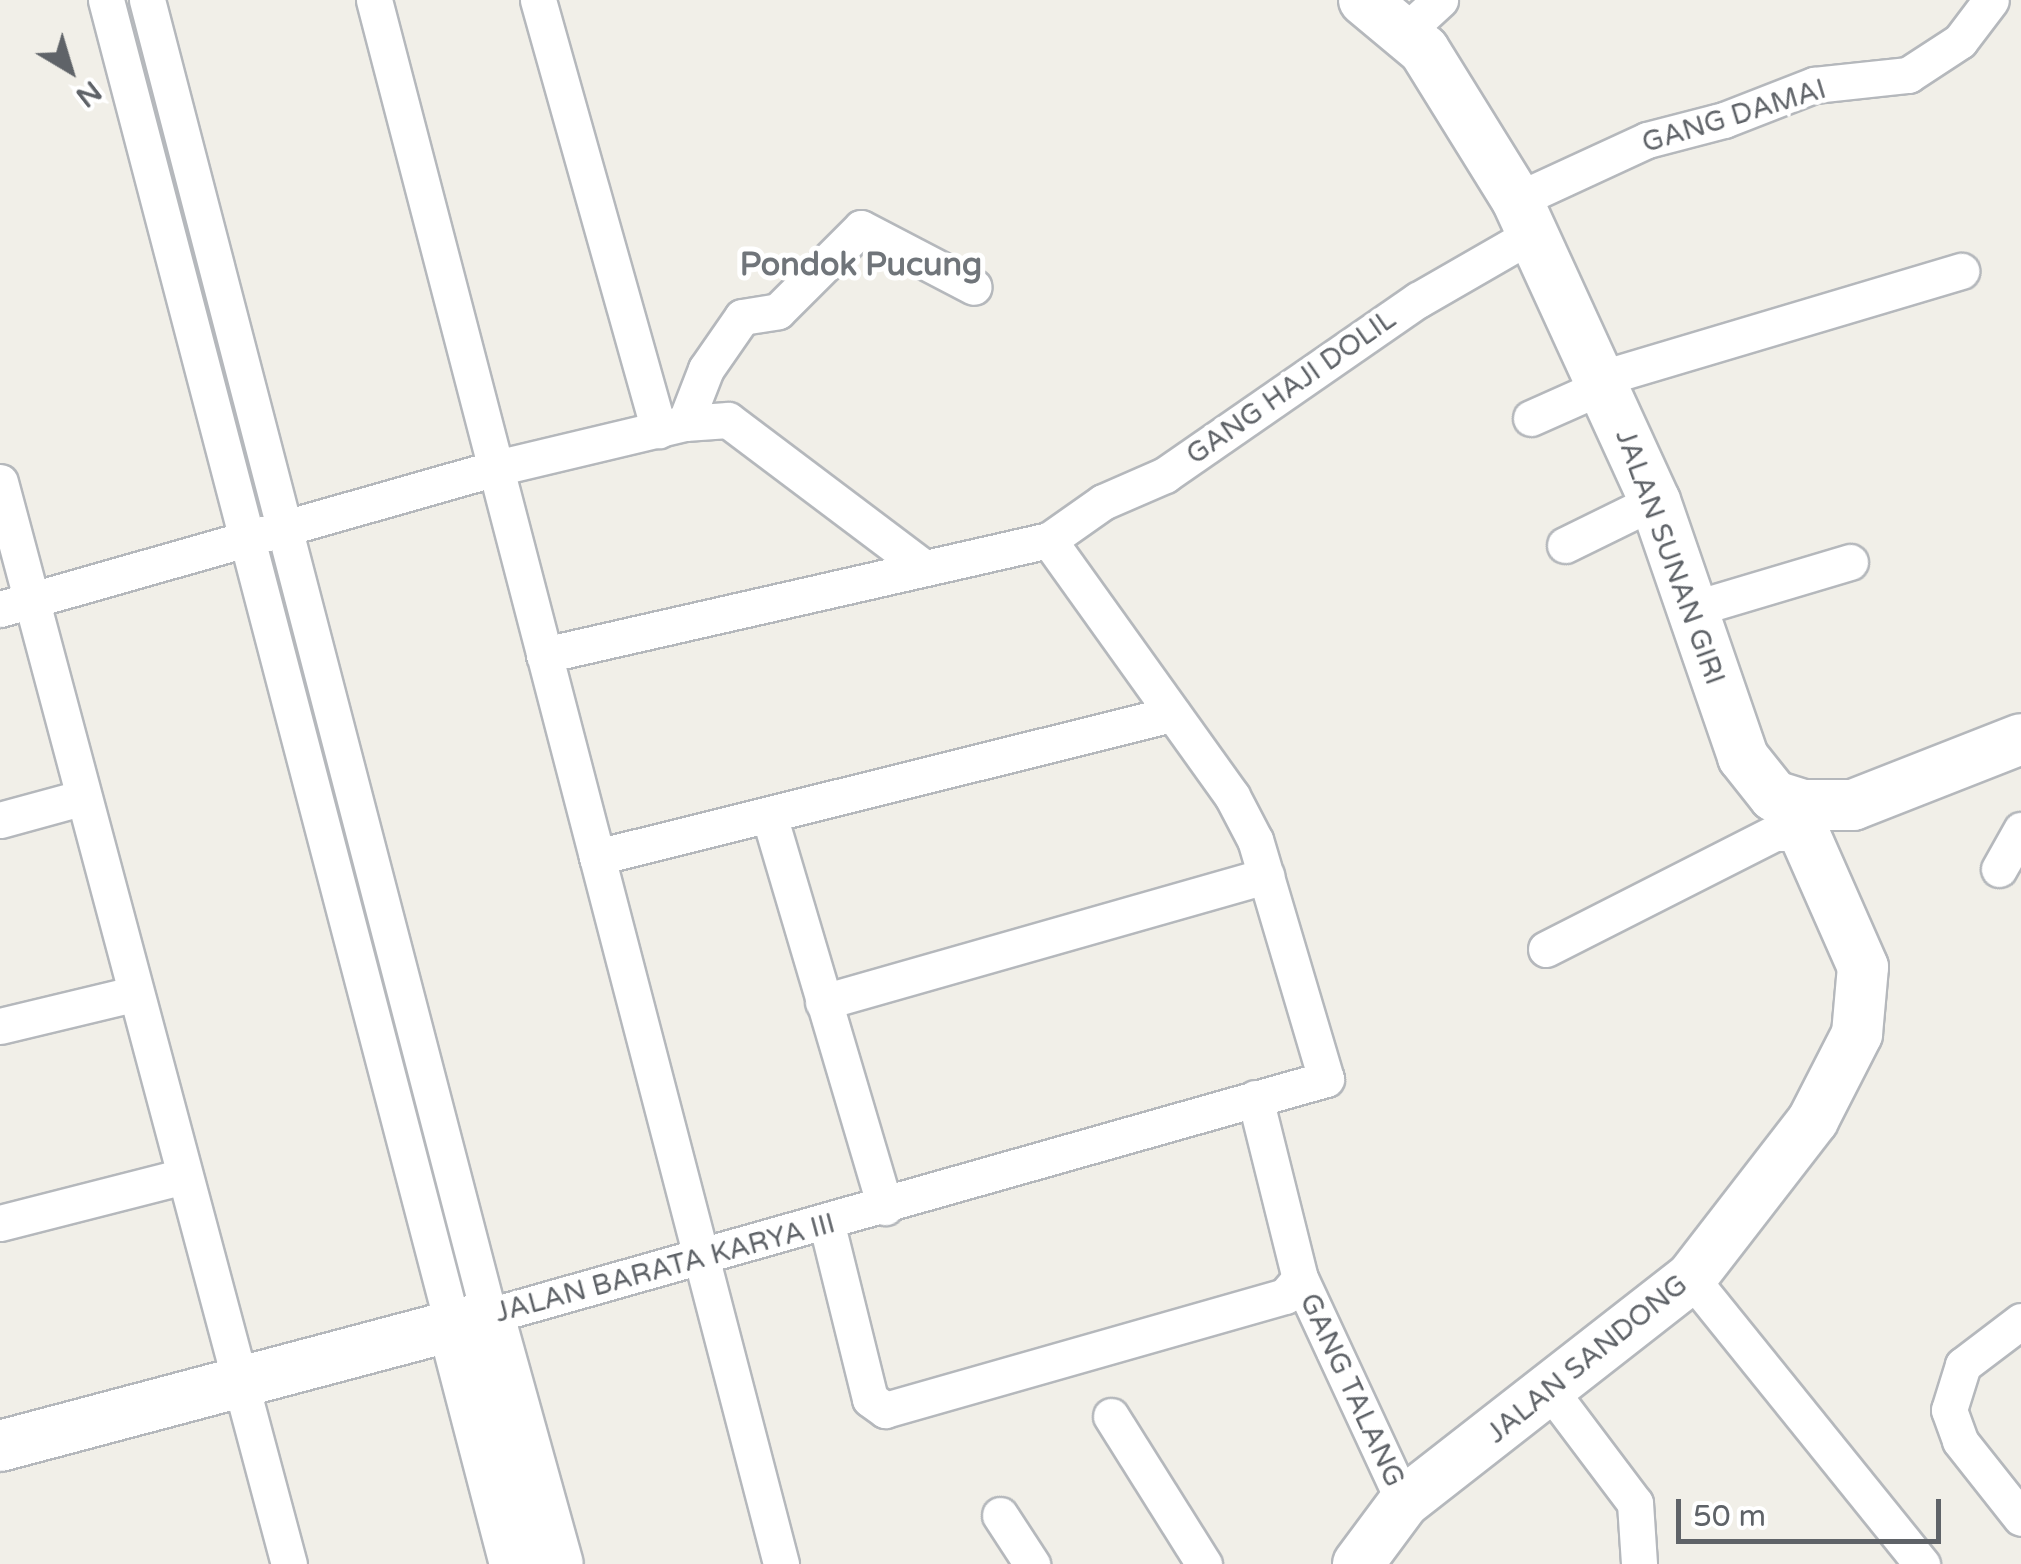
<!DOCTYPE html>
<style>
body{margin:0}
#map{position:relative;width:2021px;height:1564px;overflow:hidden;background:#f1efe8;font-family:"Varela Round",sans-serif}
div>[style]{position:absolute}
.roads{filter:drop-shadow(2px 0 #b5b8bc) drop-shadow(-2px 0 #b5b8bc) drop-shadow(0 2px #b5b8bc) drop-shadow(0 -2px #b5b8bc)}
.street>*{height:35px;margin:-17.5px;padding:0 17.5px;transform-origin:17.5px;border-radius:17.5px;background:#fff}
.secondary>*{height:50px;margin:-25px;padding:0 25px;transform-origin:25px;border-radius:25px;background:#fff}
span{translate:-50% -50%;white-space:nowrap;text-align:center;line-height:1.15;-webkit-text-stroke:10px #fff;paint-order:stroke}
.street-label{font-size:28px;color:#5f6368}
.quarter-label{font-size:32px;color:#70757a;font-weight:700}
.north{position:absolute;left:20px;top:20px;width:100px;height:100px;-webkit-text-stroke:8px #fff;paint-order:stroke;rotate:142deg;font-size:28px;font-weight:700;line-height:40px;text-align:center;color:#5f6368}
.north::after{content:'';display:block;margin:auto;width:35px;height:45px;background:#5f6368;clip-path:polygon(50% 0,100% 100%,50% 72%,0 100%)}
.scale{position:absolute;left:1676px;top:1499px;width:265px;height:45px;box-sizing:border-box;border:5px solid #5f6368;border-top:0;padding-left:12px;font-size:30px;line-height:35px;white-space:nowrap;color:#5f6368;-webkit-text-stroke:8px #fff;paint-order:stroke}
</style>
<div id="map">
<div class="roads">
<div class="street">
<i style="left:106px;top:0;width:1371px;rotate:75.34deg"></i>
<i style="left:147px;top:0;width:1360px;rotate:75.43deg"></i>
<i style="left:489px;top:1316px;width:870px;rotate:-15.81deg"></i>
<i style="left:1326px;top:1079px;width:249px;rotate:-106.5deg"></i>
<i style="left:1255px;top:840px;width:50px;rotate:-117.6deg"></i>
<i style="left:1232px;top:796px;width:315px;rotate:-125.6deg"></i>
<i style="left:374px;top:0;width:1616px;rotate:75.41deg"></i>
<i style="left:538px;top:0;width:447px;rotate:74.3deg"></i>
<i style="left:1404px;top:33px;width:49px;rotate:-42.5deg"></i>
<i style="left:1517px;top:200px;width:143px;rotate:-24.8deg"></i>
<i style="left:1647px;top:140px;width:80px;rotate:-14.6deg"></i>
<i style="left:1724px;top:120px;width:97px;rotate:-21.3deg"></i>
<i style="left:1814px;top:85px;width:95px;rotate:-6.1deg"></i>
<i style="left:1908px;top:75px;width:62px;rotate:-33.2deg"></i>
<i style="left:1960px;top:41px;width:51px;rotate:-52.9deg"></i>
<i style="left:1602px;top:378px;width:375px;rotate:-16.6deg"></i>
<i style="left:1531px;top:418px;width:81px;rotate:-24deg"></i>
<i style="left:685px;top:423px;width:58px;rotate:-68.7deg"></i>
<i style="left:706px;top:369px;width:63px;rotate:-55.3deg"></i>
<i style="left:742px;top:317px;width:36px;rotate:-9deg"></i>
<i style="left:778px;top:311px;width:117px;rotate:-45deg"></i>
<i style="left:861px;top:228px;width:127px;rotate:27.6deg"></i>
<i style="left:0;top:482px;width:1120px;rotate:75.05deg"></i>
<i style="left:1565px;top:545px;width:100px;rotate:-26.1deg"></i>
<i style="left:0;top:609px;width:516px;rotate:-15.87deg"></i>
<i style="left:496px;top:468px;width:194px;rotate:-13.4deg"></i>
<i style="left:685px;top:423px;width:43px;rotate:-4deg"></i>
<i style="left:728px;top:420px;width:244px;rotate:37deg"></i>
<i style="left:1689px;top:610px;width:168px;rotate:-16.6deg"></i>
<i style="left:544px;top:655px;width:518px;rotate:-12.83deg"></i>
<i style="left:1049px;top:540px;width:66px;rotate:-35.1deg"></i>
<i style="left:1103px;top:502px;width:68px;rotate:-23.5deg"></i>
<i style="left:1165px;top:475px;width:308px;rotate:-34.7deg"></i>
<i style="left:1418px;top:300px;width:133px;rotate:-29.9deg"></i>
<i style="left:769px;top:815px;width:409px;rotate:73.5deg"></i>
<i style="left:0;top:820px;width:84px;rotate:-15.2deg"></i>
<i style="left:597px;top:857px;width:593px;rotate:-13.97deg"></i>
<i style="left:1999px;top:869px;width:45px;rotate:-60.6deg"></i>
<i style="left:1546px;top:949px;width:257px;rotate:-26.9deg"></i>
<i style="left:1775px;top:833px;width:29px"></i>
<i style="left:823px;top:1002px;width:461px;rotate:-15.9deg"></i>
<i style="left:0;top:1026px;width:137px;rotate:-13.5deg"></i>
<i style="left:1255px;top:1098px;width:186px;rotate:76deg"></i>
<i style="left:1300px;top:1278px;width:247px;rotate:65.1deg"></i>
<i style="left:0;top:1223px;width:190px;rotate:-14.3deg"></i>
<i style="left:827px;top:1225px;width:179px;rotate:76.1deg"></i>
<i style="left:870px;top:1399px;width:19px;rotate:36deg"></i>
<i style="left:885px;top:1410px;width:416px;rotate:-15.9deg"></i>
<i style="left:1285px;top:1296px;width:23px;rotate:-50deg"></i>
<i style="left:1691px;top:1278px;width:368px;rotate:51.1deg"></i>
<i style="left:2021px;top:1321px;width:73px;rotate:142.8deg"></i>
<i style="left:1963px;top:1365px;width:47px;rotate:107.3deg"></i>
<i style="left:1949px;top:1410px;width:33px;rotate:70deg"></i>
<i style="left:1960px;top:1441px;width:98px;rotate:51.6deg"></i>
<i style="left:1549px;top:1389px;width:143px;rotate:53deg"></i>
<i style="left:1635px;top:1503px;width:61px;rotate:86.2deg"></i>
<i style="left:1111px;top:1416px;width:175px;rotate:57.9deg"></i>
<i style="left:1000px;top:1515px;width:59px;rotate:56.9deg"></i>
</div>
<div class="secondary">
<i style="left:1364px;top:0;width:78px;rotate:39.8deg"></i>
<i style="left:1424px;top:50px;width:176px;rotate:58.2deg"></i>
<i style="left:1517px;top:200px;width:331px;rotate:65.4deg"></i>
<i style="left:1655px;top:501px;width:271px;rotate:71deg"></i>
<i style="left:1743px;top:757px;width:50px;rotate:51.5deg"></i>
<i style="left:1774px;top:796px;width:31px;rotate:17deg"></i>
<i style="left:1804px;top:805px;width:49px"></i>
<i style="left:1853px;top:805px;width:180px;rotate:-21.4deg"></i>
<i style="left:453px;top:1326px;width:246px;rotate:75.4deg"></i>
<i style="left:0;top:1446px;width:506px;rotate:-14.89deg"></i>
<i style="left:489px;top:1316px;width:257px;rotate:74.5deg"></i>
<i style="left:1358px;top:1564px;width:77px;rotate:-53.4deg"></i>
<i style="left:1404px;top:1502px;width:364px;rotate:-38deg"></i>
<i style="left:1691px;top:1278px;width:200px;rotate:-52.3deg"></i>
<i style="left:1813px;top:1120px;width:97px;rotate:-62.9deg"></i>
<i style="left:1857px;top:1034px;width:67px;rotate:-84.9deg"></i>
<i style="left:1863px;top:967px;width:146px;rotate:-113.8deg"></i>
<i style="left:1804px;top:833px;width:28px;rotate:-90deg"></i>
</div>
</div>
<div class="street-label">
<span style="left:1734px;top:116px;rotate:-17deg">GANG DAMAI</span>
<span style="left:1291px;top:387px;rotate:-35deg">GANG HAJI DOLIL</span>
<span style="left:1670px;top:557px;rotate:70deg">JALAN SUNAN GIRI</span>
<span style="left:665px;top:1268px;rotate:-15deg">JALAN BARATA KARYA III</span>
<span style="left:1587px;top:1359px;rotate:-39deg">JALAN SANDONG</span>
<span style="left:1352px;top:1390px;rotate:65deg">GANG TALANG</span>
</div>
<div class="quarter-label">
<span style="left:861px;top:265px">Pondok Pucung</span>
</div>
<div class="north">N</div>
<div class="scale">50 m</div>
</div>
